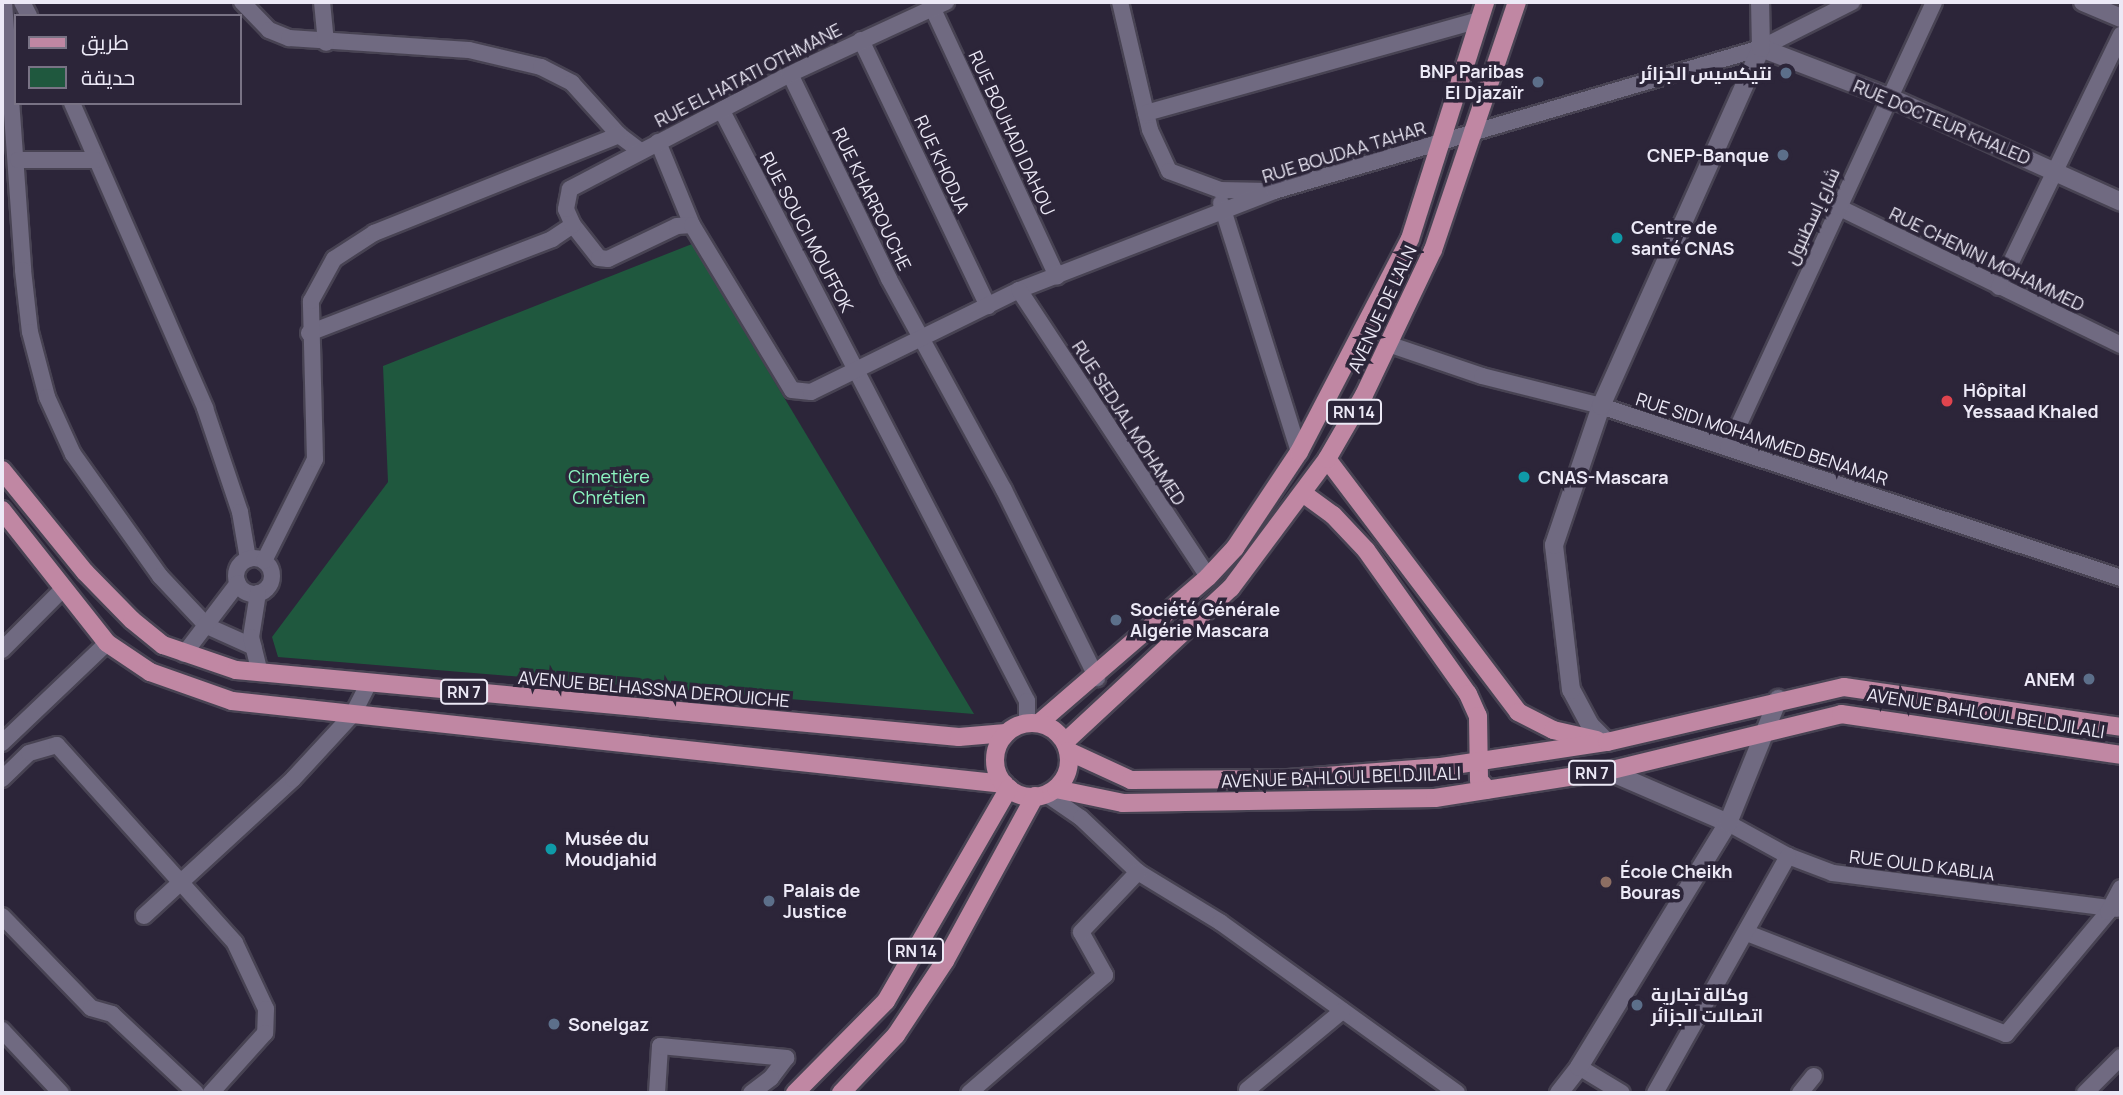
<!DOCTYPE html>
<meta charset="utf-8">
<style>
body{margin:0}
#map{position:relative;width:2123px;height:1095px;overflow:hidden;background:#2c2539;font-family:Manrope,Cairo,sans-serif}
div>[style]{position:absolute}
.green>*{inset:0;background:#1f583e}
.roads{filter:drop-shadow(2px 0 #484353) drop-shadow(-2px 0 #484353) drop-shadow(0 2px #484353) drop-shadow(0 -2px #484353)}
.street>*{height:16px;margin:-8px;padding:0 8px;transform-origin:8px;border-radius:8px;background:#706a81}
.street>.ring{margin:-8px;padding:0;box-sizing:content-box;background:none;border:16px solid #706a81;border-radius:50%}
.secondary>*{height:18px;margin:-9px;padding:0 9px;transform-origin:9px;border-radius:9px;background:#706a81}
.primary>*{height:18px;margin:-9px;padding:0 9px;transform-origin:9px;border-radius:9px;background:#c087a3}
.primary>.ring{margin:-9px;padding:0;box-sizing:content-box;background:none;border:18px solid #c087a3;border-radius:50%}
.dots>*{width:19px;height:19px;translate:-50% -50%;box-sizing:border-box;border:4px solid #2c2539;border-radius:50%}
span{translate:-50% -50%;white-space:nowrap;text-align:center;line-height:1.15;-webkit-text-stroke:7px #2c2539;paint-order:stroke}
.shield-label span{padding:2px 5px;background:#2c2539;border:2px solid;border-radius:5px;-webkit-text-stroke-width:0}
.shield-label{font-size:16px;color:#ece9f6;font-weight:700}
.poi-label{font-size:18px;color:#ece9f6;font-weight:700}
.right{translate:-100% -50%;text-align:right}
.left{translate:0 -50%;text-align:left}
.street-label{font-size:18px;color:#ece9f6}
.park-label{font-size:18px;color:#8df7c2}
.frame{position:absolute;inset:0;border:4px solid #ece9f6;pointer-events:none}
.legend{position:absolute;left:14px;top:14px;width:228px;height:91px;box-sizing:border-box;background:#2c2539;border:2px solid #797385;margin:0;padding:9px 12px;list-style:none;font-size:21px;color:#ece9f6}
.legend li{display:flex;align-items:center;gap:14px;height:35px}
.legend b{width:35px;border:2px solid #797385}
</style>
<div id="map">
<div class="green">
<i style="clip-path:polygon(692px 244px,974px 714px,278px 657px,272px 637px,388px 482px,383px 366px)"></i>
</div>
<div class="roads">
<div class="street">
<i style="left:4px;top:2px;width:269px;rotate:85.9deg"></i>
<i style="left:23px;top:270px;width:62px;rotate:83.6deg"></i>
<i style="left:30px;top:332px;width:67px;rotate:75.3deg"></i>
<i style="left:47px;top:397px;width:63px;rotate:65.5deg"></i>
<i style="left:73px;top:454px;width:150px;rotate:54.5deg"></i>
<i style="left:160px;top:576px;width:69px;rotate:46.8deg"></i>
<i style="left:207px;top:626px;width:51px;rotate:24.1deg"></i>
<i style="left:22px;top:2px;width:16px;rotate:63deg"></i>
<i style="left:242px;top:2px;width:39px;rotate:46deg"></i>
<i style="left:269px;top:30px;width:22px;rotate:22deg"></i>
<i style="left:289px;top:38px;width:180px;rotate:3.8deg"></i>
<i style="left:469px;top:50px;width:74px;rotate:13.3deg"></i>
<i style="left:541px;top:67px;width:35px;rotate:27deg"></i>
<i style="left:572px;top:83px;width:70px;rotate:47.9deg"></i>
<i style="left:619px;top:135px;width:26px;rotate:37deg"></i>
<i style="left:322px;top:2px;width:41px;rotate:84.4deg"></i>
<i style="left:1120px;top:2px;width:131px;rotate:76.8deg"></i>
<i style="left:1150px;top:130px;width:45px;rotate:65.1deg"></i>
<i style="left:1169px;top:171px;width:54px;rotate:20.4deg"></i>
<i style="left:1220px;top:190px;width:48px;rotate:1.2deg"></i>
<i style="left:932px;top:7px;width:297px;rotate:65.1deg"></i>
<i style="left:861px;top:40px;width:295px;rotate:64.5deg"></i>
<i style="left:790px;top:74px;width:228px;rotate:64.2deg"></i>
<i style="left:889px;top:279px;width:240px;rotate:61.4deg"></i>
<i style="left:1004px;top:490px;width:210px;rotate:63.7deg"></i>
<i style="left:72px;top:103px;width:333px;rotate:66.4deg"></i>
<i style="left:205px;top:408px;width:110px;rotate:71.4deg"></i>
<i style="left:240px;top:512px;width:48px;rotate:80.3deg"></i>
<i style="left:722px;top:111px;width:664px;rotate:62.66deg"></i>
<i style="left:1027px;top:701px;width:22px;rotate:90deg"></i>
<i style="left:1146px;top:113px;width:346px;rotate:-15.6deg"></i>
<i style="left:658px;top:142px;width:90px;rotate:67.7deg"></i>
<i style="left:18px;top:160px;width:78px"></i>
<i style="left:1221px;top:203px;width:261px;rotate:72.6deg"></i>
<i style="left:1836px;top:206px;width:317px;rotate:26deg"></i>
<i style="left:573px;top:225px;width:42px;rotate:51.8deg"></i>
<i style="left:599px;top:258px;width:9px;rotate:6deg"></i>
<i style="left:608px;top:259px;width:76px;rotate:-25.6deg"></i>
<i style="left:677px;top:226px;width:15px;rotate:-4deg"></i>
<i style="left:692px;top:225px;width:193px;rotate:58.8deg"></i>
<i style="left:792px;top:390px;width:19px;rotate:6deg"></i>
<i style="left:811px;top:392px;width:232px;rotate:-26.1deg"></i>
<i style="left:1019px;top:290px;width:274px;rotate:-21.2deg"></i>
<i style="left:1274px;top:191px;width:508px;rotate:-16.36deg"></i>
<i style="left:1761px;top:48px;width:102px;rotate:-26.8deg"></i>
<i style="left:1999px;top:287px;width:280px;rotate:-64.2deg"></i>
<i style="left:1019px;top:290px;width:344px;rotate:56.6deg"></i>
<i style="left:309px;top:333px;width:261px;rotate:-21.1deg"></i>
<i style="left:552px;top:239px;width:25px;rotate:-34deg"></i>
<i style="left:573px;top:225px;width:17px;rotate:-114deg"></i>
<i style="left:566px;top:209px;width:20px;rotate:-79deg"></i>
<i style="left:570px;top:189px;width:248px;rotate:-27.6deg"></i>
<i style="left:790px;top:74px;width:172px;rotate:-24.8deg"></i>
<i style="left:1388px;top:344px;width:99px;rotate:18.8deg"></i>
<i style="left:1482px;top:376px;width:123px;rotate:14.1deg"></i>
<i style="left:1601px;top:406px;width:548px;rotate:18.3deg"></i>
<i style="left:1728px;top:448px;width:491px;rotate:-65.2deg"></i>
<i class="ring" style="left:236px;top:558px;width:20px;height:20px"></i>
<i style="left:264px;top:561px;width:114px;rotate:-63.4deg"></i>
<i style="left:315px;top:459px;width:158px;rotate:-91.5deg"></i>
<i style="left:311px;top:301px;width:48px;rotate:-61.3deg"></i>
<i style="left:334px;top:259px;width:48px;rotate:-33deg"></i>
<i style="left:374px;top:233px;width:264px;rotate:-21.8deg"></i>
<i style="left:258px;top:593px;width:45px;rotate:99deg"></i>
<i style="left:251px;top:637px;width:37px;rotate:76deg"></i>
<i style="left:2px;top:650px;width:86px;rotate:-45deg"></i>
<i style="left:184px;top:654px;width:89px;rotate:-52.7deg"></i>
<i style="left:2px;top:743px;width:145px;rotate:-43.6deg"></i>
<i style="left:2px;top:779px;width:37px;rotate:-44deg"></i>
<i style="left:29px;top:753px;width:29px;rotate:-16deg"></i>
<i style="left:57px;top:745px;width:266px;rotate:48deg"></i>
<i style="left:235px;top:943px;width:73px;rotate:64.8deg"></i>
<i style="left:266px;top:1009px;width:24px;rotate:92deg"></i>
<i style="left:265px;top:1033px;width:81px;rotate:132deg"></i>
<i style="left:1046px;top:794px;width:42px;rotate:34.4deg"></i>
<i style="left:1081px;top:818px;width:79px;rotate:43.5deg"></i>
<i style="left:1138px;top:872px;width:96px;rotate:31.4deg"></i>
<i style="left:1220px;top:922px;width:292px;rotate:35.8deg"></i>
<i style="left:1728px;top:823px;width:68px;rotate:28.8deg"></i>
<i style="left:1788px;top:856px;width:48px;rotate:20.7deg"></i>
<i style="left:1833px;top:873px;width:286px;rotate:7.2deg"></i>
<i style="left:2px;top:916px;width:128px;rotate:45.9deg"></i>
<i style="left:91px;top:1008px;width:22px;rotate:16deg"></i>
<i style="left:112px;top:1014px;width:115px;rotate:43.2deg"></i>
<i style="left:144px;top:916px;width:202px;rotate:-42.6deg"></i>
<i style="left:293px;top:779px;width:88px;rotate:-47.3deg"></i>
<i style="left:353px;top:714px;width:35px;rotate:-63deg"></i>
<i style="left:1747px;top:933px;width:278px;rotate:21.3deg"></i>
<i style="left:2006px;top:1034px;width:159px;rotate:-50.1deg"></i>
<i style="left:2108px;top:912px;width:27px;rotate:-62deg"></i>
<i style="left:2px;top:1030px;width:86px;rotate:46.9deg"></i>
<i style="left:1579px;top:1067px;width:50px;rotate:31.2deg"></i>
<i style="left:1247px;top:1090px;width:124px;rotate:-39.7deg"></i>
<i style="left:657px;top:1093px;width:47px;rotate:-86.3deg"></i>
<i style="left:660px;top:1046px;width:127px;rotate:5.4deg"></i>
<i style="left:786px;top:1058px;width:25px;rotate:127deg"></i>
<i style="left:771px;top:1078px;width:25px;rotate:143deg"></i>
<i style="left:969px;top:1093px;width:180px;rotate:-40.9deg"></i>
<i style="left:1105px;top:975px;width:49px;rotate:-119.2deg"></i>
<i style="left:1081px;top:932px;width:83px;rotate:-46.5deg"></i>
<i style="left:1655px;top:1093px;width:272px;rotate:-60.7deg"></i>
<i style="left:1800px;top:1093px;width:22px;rotate:-51deg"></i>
<i style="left:2085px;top:1093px;width:51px;rotate:-45deg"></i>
</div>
<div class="secondary">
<i style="left:2083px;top:2px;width:41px;rotate:22.8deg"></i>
<i style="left:1761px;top:48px;width:139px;rotate:21deg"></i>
<i style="left:1891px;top:98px;width:252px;rotate:24.3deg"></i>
<i style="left:1607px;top:742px;width:24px;rotate:-135deg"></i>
<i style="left:1590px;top:725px;width:40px;rotate:-118deg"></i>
<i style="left:1571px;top:690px;width:146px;rotate:-96.7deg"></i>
<i style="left:1554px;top:545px;width:147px;rotate:-71.3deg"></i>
<i style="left:1601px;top:406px;width:392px;rotate:-65.9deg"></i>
<i style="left:1761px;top:48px;width:46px;rotate:-91.2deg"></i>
<i style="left:1608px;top:771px;width:131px;rotate:23.4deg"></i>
<i style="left:1559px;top:1093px;width:33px;rotate:-52deg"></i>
<i style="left:1579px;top:1067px;width:286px;rotate:-58.6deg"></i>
<i style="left:1728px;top:823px;width:134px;rotate:-68deg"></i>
</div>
<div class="primary">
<i style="left:1327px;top:459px;width:317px;rotate:52.9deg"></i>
<i style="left:1518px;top:712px;width:39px;rotate:27deg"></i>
<i style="left:1553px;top:730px;width:45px;rotate:12.8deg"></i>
<i style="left:2px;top:470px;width:132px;rotate:50.9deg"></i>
<i style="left:85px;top:572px;width:67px;rotate:45.6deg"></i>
<i style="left:132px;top:620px;width:40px;rotate:39deg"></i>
<i style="left:163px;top:645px;width:77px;rotate:18.9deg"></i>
<i style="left:236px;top:670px;width:726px;rotate:5.29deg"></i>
<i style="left:959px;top:737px;width:47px;rotate:-4.9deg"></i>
<i style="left:1304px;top:494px;width:36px;rotate:36deg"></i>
<i style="left:1333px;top:515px;width:48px;rotate:46.7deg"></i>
<i style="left:1366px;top:550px;width:176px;rotate:54.7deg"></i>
<i style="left:1468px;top:694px;width:24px;rotate:66deg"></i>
<i style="left:1478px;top:716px;width:64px;rotate:89.1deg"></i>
<i style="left:1479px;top:780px;width:13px;rotate:48deg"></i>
<i style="left:2px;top:510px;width:169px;rotate:51.7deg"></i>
<i style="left:107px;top:643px;width:52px;rotate:34deg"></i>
<i style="left:150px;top:672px;width:87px;rotate:19.5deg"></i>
<i style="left:232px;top:701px;width:777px;rotate:6.13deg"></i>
<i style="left:1039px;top:723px;width:223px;rotate:-40.8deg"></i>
<i style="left:1208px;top:577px;width:40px;rotate:-47deg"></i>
<i style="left:1235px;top:548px;width:115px;rotate:-56.3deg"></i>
<i style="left:1299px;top:452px;width:240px;rotate:-62.5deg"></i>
<i style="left:1410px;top:239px;width:249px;rotate:-72.4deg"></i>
<i class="ring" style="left:995px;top:723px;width:56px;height:56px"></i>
<i style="left:1065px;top:742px;width:226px;rotate:-42.9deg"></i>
<i style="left:1231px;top:588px;width:161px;rotate:-53.3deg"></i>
<i style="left:1327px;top:459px;width:74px;rotate:-60deg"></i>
<i style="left:1364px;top:395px;width:161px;rotate:-64.6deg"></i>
<i style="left:1433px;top:250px;width:262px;rotate:-71.3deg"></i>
<i style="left:1068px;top:751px;width:69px;rotate:24.7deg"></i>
<i style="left:1131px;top:780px;width:157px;rotate:-0.4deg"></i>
<i style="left:1288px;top:779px;width:153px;rotate:-4.5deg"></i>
<i style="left:1441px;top:767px;width:168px;rotate:-8.6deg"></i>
<i style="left:1607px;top:742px;width:243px;rotate:-13.1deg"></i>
<i style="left:1844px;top:687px;width:280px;rotate:8.2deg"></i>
<i style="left:1056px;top:789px;width:68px;rotate:11.8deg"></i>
<i style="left:1123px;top:803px;width:312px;rotate:-0.9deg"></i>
<i style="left:1435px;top:798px;width:175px;rotate:-8.9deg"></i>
<i style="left:1608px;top:771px;width:240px;rotate:-13.7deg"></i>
<i style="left:1841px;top:714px;width:283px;rotate:8.3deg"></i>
<i style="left:795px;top:1093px;width:129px;rotate:-45.3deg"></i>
<i style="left:886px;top:1001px;width:246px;rotate:-60deg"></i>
<i style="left:841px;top:1093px;width:80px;rotate:-46.5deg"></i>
<i style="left:896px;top:1035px;width:89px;rotate:-56.5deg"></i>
<i style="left:945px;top:961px;width:188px;rotate:-61.4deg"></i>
</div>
</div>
<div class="dots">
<i style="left:1786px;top:73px;background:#5c6f8a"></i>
<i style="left:1538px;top:82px;background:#5c6f8a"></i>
<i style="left:1783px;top:155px;background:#5c6f8a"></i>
<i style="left:1617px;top:238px;background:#0f9aa8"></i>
<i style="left:1947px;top:401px;background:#e0444e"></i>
<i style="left:1524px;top:477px;background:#0f9aa8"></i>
<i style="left:1116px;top:620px;background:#5c6f8a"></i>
<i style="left:2089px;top:679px;background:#5c6f8a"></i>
<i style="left:551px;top:849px;background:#0f9aa8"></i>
<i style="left:1606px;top:882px;background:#8d6e63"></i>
<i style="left:769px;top:901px;background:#5c6f8a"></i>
<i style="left:1637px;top:1005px;background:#5c6f8a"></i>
<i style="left:554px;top:1024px;background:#5c6f8a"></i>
</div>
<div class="shield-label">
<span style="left:1354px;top:412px">RN 14</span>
<span style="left:464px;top:692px">RN 7</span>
<span style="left:1592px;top:773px">RN 7</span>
<span style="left:916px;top:951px">RN 14</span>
</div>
<div class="poi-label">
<span class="right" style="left:1524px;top:82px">BNP Paribas<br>El Djazaïr</span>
<span class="right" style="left:1772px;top:73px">نتيكسيس الجزائر</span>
<span class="right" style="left:1769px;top:155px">CNEP-Banque</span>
<span class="left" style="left:1631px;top:238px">Centre de<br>santé CNAS</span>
<span class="left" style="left:1963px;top:401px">Hôpital<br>Yessaad Khaled</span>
<span class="left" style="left:1538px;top:477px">CNAS-Mascara</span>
<span class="left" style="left:1130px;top:620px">Société Générale<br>Algérie Mascara</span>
<span class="right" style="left:2075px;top:679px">ANEM</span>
<span class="left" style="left:565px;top:849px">Musée du<br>Moudjahid</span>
<span class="left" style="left:1620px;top:882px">École Cheikh<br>Bouras</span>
<span class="left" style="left:783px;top:901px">Palais de<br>Justice</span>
<span class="left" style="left:1651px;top:1005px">وكالة تجارية<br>اتصالات الجزائر</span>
<span class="left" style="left:568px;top:1024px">Sonelgaz</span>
</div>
<div class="street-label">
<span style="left:748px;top:75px;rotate:-27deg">RUE EL HATATI OTHMANE</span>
<span style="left:1942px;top:122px;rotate:23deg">RUE DOCTEUR KHALED</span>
<span style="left:1012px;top:133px;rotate:65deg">RUE BOUHADI DAHOU</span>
<span style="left:1344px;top:152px;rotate:-17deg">RUE BOUDAA TAHAR</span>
<span style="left:942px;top:164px;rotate:65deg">RUE KHODJA</span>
<span style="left:872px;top:199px;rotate:64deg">RUE KHARROUCHE</span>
<span style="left:1812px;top:216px;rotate:-65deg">شارع إسطنبول</span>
<span style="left:807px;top:232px;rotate:62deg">RUE SOUCI MOUFFOK</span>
<span style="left:1987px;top:259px;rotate:26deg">RUE CHENINI MOHAMMED</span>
<span style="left:1382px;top:309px;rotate:-65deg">AVENUE DE L'ALN</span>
<span style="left:1129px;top:423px;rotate:57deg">RUE SEDJAL MOHAMED</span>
<span style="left:1762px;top:439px;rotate:18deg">RUE SIDI MOHAMMED BENAMAR</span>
<span style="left:654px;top:689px;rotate:5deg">AVENUE BELHASSNA DEROUICHE</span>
<span style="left:1986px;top:713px;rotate:9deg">AVENUE BAHLOUL BELDJILALI</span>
<span style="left:1341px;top:777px;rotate:-2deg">AVENUE BAHLOUL BELDJILALI</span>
<span style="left:1922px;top:865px;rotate:7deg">RUE OULD KABLIA</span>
</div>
<div class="park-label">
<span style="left:609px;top:487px">Cimetière<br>Chrétien</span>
</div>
<div class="frame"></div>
<ul class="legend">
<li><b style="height:9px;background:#c087a3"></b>طريق</li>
<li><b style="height:19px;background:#1f583e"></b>حديقة</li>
</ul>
</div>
